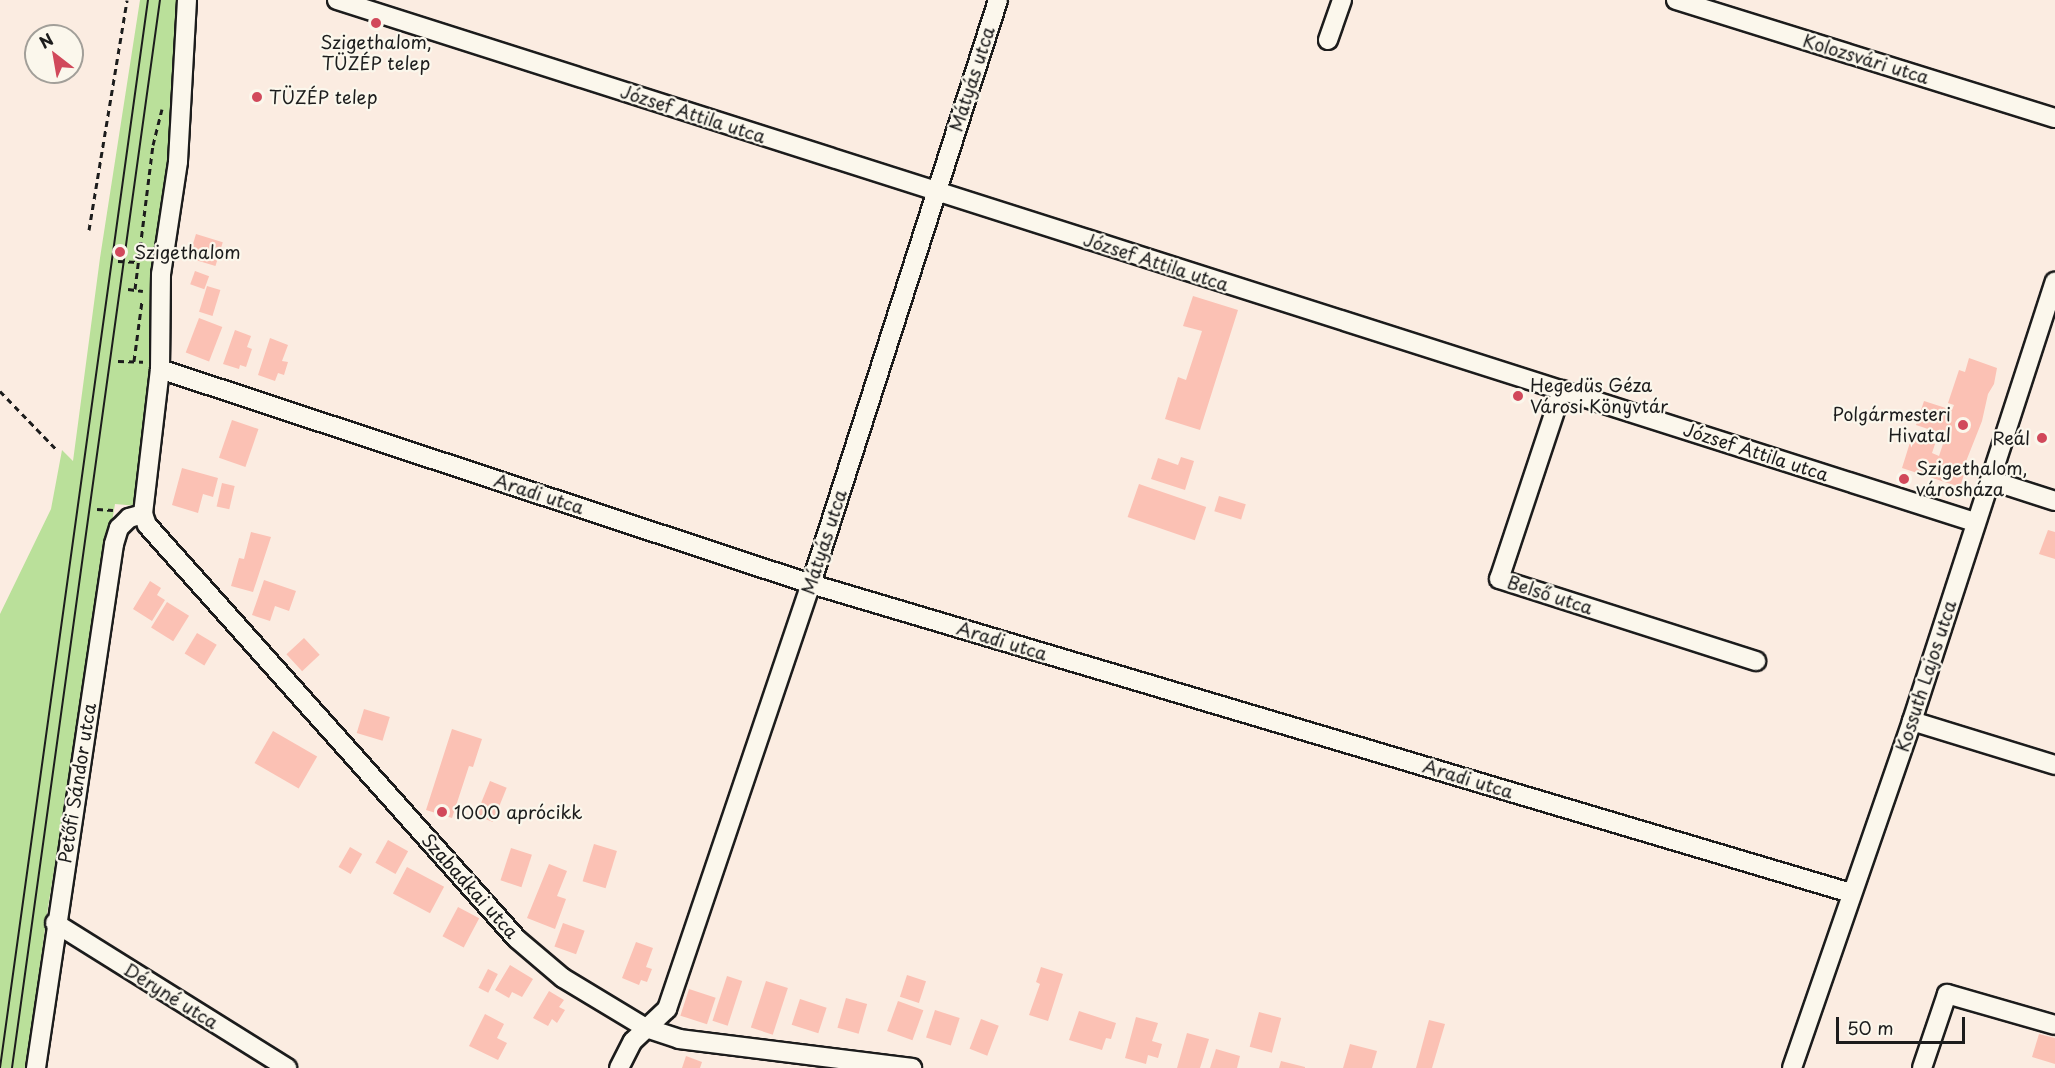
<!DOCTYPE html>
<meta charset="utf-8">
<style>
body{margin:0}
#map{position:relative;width:2055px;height:1068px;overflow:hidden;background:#fbece1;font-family:"Playpen Sans",sans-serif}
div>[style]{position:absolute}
.green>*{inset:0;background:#bae09a}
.building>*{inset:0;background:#fbc1b4;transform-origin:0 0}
.path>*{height:3px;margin-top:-1.5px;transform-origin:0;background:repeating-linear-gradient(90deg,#1c1c1c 0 6px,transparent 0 10.5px)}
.roads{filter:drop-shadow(2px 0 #1c1c1c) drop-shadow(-2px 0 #1c1c1c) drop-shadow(0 2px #1c1c1c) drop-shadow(0 -2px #1c1c1c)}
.minor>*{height:18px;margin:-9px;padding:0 9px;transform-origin:9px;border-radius:9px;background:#fbf7ec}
.tram>*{height:1.5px;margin:-0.75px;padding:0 0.75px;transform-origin:0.75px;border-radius:0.75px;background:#1c1c1c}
.dots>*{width:16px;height:16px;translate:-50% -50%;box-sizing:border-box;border:3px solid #fbf7ec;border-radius:50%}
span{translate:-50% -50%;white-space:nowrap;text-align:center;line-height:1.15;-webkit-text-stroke:4.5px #fbf7ec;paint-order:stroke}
.poi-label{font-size:18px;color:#1c1c1c}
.left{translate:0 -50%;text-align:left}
.right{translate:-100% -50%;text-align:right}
.street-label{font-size:18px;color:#1c1c1c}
.north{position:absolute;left:24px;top:24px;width:60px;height:60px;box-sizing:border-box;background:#fbf7ec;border:2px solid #a29f99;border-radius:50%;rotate:329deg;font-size:16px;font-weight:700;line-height:24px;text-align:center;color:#1c1c1c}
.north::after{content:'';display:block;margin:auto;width:21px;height:27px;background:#d1495b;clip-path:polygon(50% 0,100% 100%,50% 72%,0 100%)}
.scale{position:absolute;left:1836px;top:1017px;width:129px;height:27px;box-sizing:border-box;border:3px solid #1c1c1c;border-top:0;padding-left:8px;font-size:18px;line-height:21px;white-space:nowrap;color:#1c1c1c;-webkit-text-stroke:4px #fbf7ec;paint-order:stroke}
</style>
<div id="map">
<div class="green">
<i style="clip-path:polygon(140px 0,179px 0,156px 367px,138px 506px,115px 504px,48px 907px,26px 1068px,0 1068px,0 614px,51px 509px,62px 450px,73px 461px,100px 258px)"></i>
</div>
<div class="building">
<i style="left:196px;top:234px;width:28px;height:25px;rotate:17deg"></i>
<i style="left:195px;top:271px;width:15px;height:14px;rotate:20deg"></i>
<i style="left:207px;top:286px;width:14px;height:27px;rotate:17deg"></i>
<i style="clip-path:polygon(1193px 296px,1238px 310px,1200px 430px,1165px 419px,1178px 377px,1186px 380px,1202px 331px,1183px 326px)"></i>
<i style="left:199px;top:318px;width:25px;height:37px;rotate:21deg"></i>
<i style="clip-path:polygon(235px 330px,251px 336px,247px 347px,252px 349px,246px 367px,240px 365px,239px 369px,223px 364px)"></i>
<i style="clip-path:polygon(270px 338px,288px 345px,282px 361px,288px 362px,284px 375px,278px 373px,275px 381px,258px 375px)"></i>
<i style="clip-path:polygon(1969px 358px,1997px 368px,1994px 384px,1988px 394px,1982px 421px,1965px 464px,1967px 465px,1960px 487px,1902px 468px,1912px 436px,1935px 444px,1932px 453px,1939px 456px,1946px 435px,1916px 425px,1924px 401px,1952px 410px,1954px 405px,1948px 403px,1959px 370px,1965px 372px)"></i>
<i style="left:232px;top:420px;width:28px;height:40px;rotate:19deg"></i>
<i style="clip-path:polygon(1181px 457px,1194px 461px,1185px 490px,1151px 479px,1158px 458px,1178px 465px)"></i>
<i style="clip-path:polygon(182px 468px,218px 478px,213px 497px,203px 494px,198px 513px,172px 505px)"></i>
<i style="left:222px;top:483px;width:13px;height:24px;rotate:13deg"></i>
<i style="left:1139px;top:484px;width:71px;height:35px;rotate:19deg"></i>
<i style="left:1219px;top:496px;width:28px;height:16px;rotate:17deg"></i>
<i style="clip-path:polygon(2048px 530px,2055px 532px,2055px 559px,2039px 554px)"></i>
<i style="clip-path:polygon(251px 532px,271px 537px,253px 592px,231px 586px,239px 558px,244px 559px)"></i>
<i style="clip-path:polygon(264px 580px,296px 591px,289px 611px,275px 606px,270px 621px,252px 615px)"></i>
<i style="clip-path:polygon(150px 581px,161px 588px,157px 595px,165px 600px,152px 621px,133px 609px)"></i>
<i style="left:167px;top:602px;width:26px;height:30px;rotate:32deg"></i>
<i style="left:197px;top:633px;width:23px;height:24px;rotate:31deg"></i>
<i style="left:304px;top:638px;width:23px;height:24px;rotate:47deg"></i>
<i style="left:364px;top:709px;width:27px;height:25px;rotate:17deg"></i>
<i style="clip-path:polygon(452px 729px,482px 739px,473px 767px,469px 766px,452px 818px,426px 810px)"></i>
<i style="left:273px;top:731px;width:51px;height:37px;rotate:30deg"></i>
<i style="left:490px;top:781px;width:18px;height:37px;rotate:22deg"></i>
<i style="left:388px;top:840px;width:23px;height:26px;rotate:29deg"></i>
<i style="left:594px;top:844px;width:24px;height:39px;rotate:17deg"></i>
<i style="left:350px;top:847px;width:14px;height:23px;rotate:30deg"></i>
<i style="left:511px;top:848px;width:22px;height:34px;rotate:18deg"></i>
<i style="clip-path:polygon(549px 864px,567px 871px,557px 896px,566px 899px,555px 929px,527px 918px)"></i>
<i style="left:407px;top:867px;width:42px;height:30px;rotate:28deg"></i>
<i style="left:458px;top:907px;width:24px;height:33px;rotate:28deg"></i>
<i style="left:563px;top:923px;width:23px;height:25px;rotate:20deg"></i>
<i style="clip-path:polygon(636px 942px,653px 948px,646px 967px,652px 969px,647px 982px,641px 980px,639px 985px,622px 978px)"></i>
<i style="clip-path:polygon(510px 965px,533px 979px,522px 997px,512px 992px,509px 998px,495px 990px)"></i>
<i style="clip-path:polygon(1041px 967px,1063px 974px,1048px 1021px,1029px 1015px,1040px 984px,1036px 982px)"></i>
<i style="left:488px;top:969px;width:11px;height:21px;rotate:27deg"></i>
<i style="left:907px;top:975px;width:20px;height:23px;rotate:18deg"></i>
<i style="left:727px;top:976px;width:16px;height:47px;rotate:18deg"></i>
<i style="left:766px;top:981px;width:23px;height:49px;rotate:18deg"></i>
<i style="left:689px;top:989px;width:28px;height:28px;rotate:18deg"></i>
<i style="clip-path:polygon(549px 991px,564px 1000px,559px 1007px,565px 1010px,557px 1023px,552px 1019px,548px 1026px,533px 1018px)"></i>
<i style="left:846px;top:998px;width:22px;height:31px;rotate:16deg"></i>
<i style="left:800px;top:999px;width:28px;height:27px;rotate:18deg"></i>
<i style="left:898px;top:1001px;width:27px;height:32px;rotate:20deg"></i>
<i style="left:935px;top:1010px;width:26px;height:29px;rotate:18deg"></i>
<i style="clip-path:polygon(1079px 1011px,1116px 1023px,1111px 1039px,1106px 1038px,1102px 1050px,1069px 1040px)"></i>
<i style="left:1259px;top:1012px;width:23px;height:36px;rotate:15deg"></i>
<i style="clip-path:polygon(485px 1014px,504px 1024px,497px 1038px,507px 1043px,498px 1060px,469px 1046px)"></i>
<i style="clip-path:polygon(1136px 1017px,1158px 1023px,1152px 1041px,1162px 1044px,1158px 1058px,1148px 1055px,1146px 1064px,1125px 1058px)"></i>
<i style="left:981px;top:1019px;width:19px;height:32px;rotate:21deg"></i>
<i style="clip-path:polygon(1429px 1020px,1445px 1024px,1432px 1068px,1416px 1068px)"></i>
<i style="clip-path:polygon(1187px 1033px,1209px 1039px,1200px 1068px,1177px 1068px)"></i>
<i style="clip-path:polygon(2039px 1034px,2055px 1038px,2055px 1064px,2032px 1057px)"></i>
<i style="clip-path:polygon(1350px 1044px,1377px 1051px,1372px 1068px,1343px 1068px)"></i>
<i style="clip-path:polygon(1216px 1049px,1240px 1056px,1237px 1068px,1210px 1068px)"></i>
<i style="clip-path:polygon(686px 1056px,702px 1062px,700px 1068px,682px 1068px)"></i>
<i style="clip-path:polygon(1281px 1061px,1305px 1067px,1305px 1068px,1279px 1068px)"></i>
</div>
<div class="path">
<i style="left:89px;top:230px;width:233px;rotate:-80.6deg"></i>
<i style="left:118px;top:261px;width:20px;rotate:3deg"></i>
<i style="left:128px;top:289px;width:15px;rotate:8deg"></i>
<i style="left:135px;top:289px;width:145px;rotate:-82.9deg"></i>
<i style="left:153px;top:145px;width:37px;rotate:-76deg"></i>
<i style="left:118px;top:361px;width:25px;rotate:2deg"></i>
<i style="left:134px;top:361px;width:61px;rotate:-82.4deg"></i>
<i style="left:0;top:391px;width:81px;rotate:46deg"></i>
<i style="left:97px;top:509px;width:16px;rotate:4deg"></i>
</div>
<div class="roads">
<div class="minor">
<i style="left:187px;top:0;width:162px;rotate:93.2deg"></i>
<i style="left:178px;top:162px;width:113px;rotate:98.6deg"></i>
<i style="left:161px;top:274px;width:95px;rotate:90.6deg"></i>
<i style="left:160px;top:369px;width:146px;rotate:96.7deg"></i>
<i style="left:143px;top:514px;width:12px;rotate:70deg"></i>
<i style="left:147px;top:525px;width:555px;rotate:48.21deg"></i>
<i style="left:517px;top:939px;width:60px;rotate:40.3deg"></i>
<i style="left:563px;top:978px;width:97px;rotate:31.1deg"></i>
<i style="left:646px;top:1028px;width:35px;rotate:18deg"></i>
<i style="left:679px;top:1039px;width:235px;rotate:7.1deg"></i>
<i style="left:337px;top:0;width:1719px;rotate:17.68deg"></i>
<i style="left:1676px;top:0;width:397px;rotate:17.3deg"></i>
<i style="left:1328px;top:40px;width:42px;rotate:-70.7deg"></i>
<i style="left:160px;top:369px;width:686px;rotate:18.28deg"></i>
<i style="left:811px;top:584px;width:1085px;rotate:16.55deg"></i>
<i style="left:1562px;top:390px;width:199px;rotate:108.4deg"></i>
<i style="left:1499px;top:579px;width:270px;rotate:17.7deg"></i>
<i style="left:1990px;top:480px;width:68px;rotate:17.9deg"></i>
<i style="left:1912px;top:721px;width:150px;rotate:17.1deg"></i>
<i style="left:55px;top:923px;width:274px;rotate:32deg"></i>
<i style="left:36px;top:1068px;width:530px;rotate:-81.53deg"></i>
<i style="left:114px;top:544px;width:17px;rotate:-73deg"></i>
<i style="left:119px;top:528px;width:14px;rotate:-45deg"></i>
<i style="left:129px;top:518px;width:15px;rotate:-16deg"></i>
<i style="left:619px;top:1068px;width:30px;rotate:-63deg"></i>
<i style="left:633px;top:1041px;width:47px;rotate:-43.3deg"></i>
<i style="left:667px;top:1009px;width:449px;rotate:-71.3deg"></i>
<i style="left:811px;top:584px;width:613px;rotate:-72.24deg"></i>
<i style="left:1792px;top:1068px;width:367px;rotate:-70.9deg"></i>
<i style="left:1912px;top:721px;width:462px;rotate:-72deg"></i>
<i style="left:1922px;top:1068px;width:78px;rotate:-71.3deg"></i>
<i style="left:1947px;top:994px;width:112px;rotate:16deg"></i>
</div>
</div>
<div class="tram">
<i style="left:0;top:1068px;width:1078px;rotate:-82.11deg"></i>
<i style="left:12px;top:1068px;width:1078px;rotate:-82.11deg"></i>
</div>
<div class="dots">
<i style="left:376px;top:23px;background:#d1495b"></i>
<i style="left:257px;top:97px;background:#d1495b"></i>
<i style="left:120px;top:252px;background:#d1495b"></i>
<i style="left:1518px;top:396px;background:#d1495b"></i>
<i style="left:1963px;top:425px;background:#d1495b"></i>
<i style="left:2042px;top:438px;background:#d1495b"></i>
<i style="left:1904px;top:479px;background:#d1495b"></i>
<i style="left:442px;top:812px;background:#d1495b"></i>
</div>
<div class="poi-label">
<span style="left:376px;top:53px">Szigethalom,<br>TÜZÉP telep</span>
<span class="left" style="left:269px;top:97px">TÜZÉP telep</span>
<span class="left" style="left:134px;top:252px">Szigethalom</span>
<span class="left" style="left:1530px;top:396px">Hegedüs Géza<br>Városi Könyvtár</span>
<span class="right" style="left:1951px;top:425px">Polgármesteri<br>Hivatal</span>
<span class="right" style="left:2030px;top:438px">Reál</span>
<span class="left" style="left:1916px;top:479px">Szigethalom,<br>városháza</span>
<span class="left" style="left:454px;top:812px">1000 aprócikk</span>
</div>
<div class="street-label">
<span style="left:1866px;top:59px;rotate:17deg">Kolozsvári utca</span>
<span style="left:972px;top:79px;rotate:-72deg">Mátyás utca</span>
<span style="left:693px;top:114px;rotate:18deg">József Attila utca</span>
<span style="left:1156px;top:262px;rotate:18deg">József Attila utca</span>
<span style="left:1756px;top:452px;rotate:18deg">József Attila utca</span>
<span style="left:539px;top:494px;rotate:18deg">Aradi utca</span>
<span style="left:824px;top:542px;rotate:-72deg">Mátyás utca</span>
<span style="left:1550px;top:595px;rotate:18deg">Belső utca</span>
<span style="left:1002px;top:641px;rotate:17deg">Aradi utca</span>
<span style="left:1926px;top:676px;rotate:-72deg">Kossuth Lajos utca</span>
<span style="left:1468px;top:779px;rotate:17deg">Aradi utca</span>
<span style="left:77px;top:783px;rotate:-81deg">Petőfi Sándor utca</span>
<span style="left:470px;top:886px;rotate:48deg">Szabadkai utca</span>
<span style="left:171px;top:996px;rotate:32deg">Déryné utca</span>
</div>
<div class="north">N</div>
<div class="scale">50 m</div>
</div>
